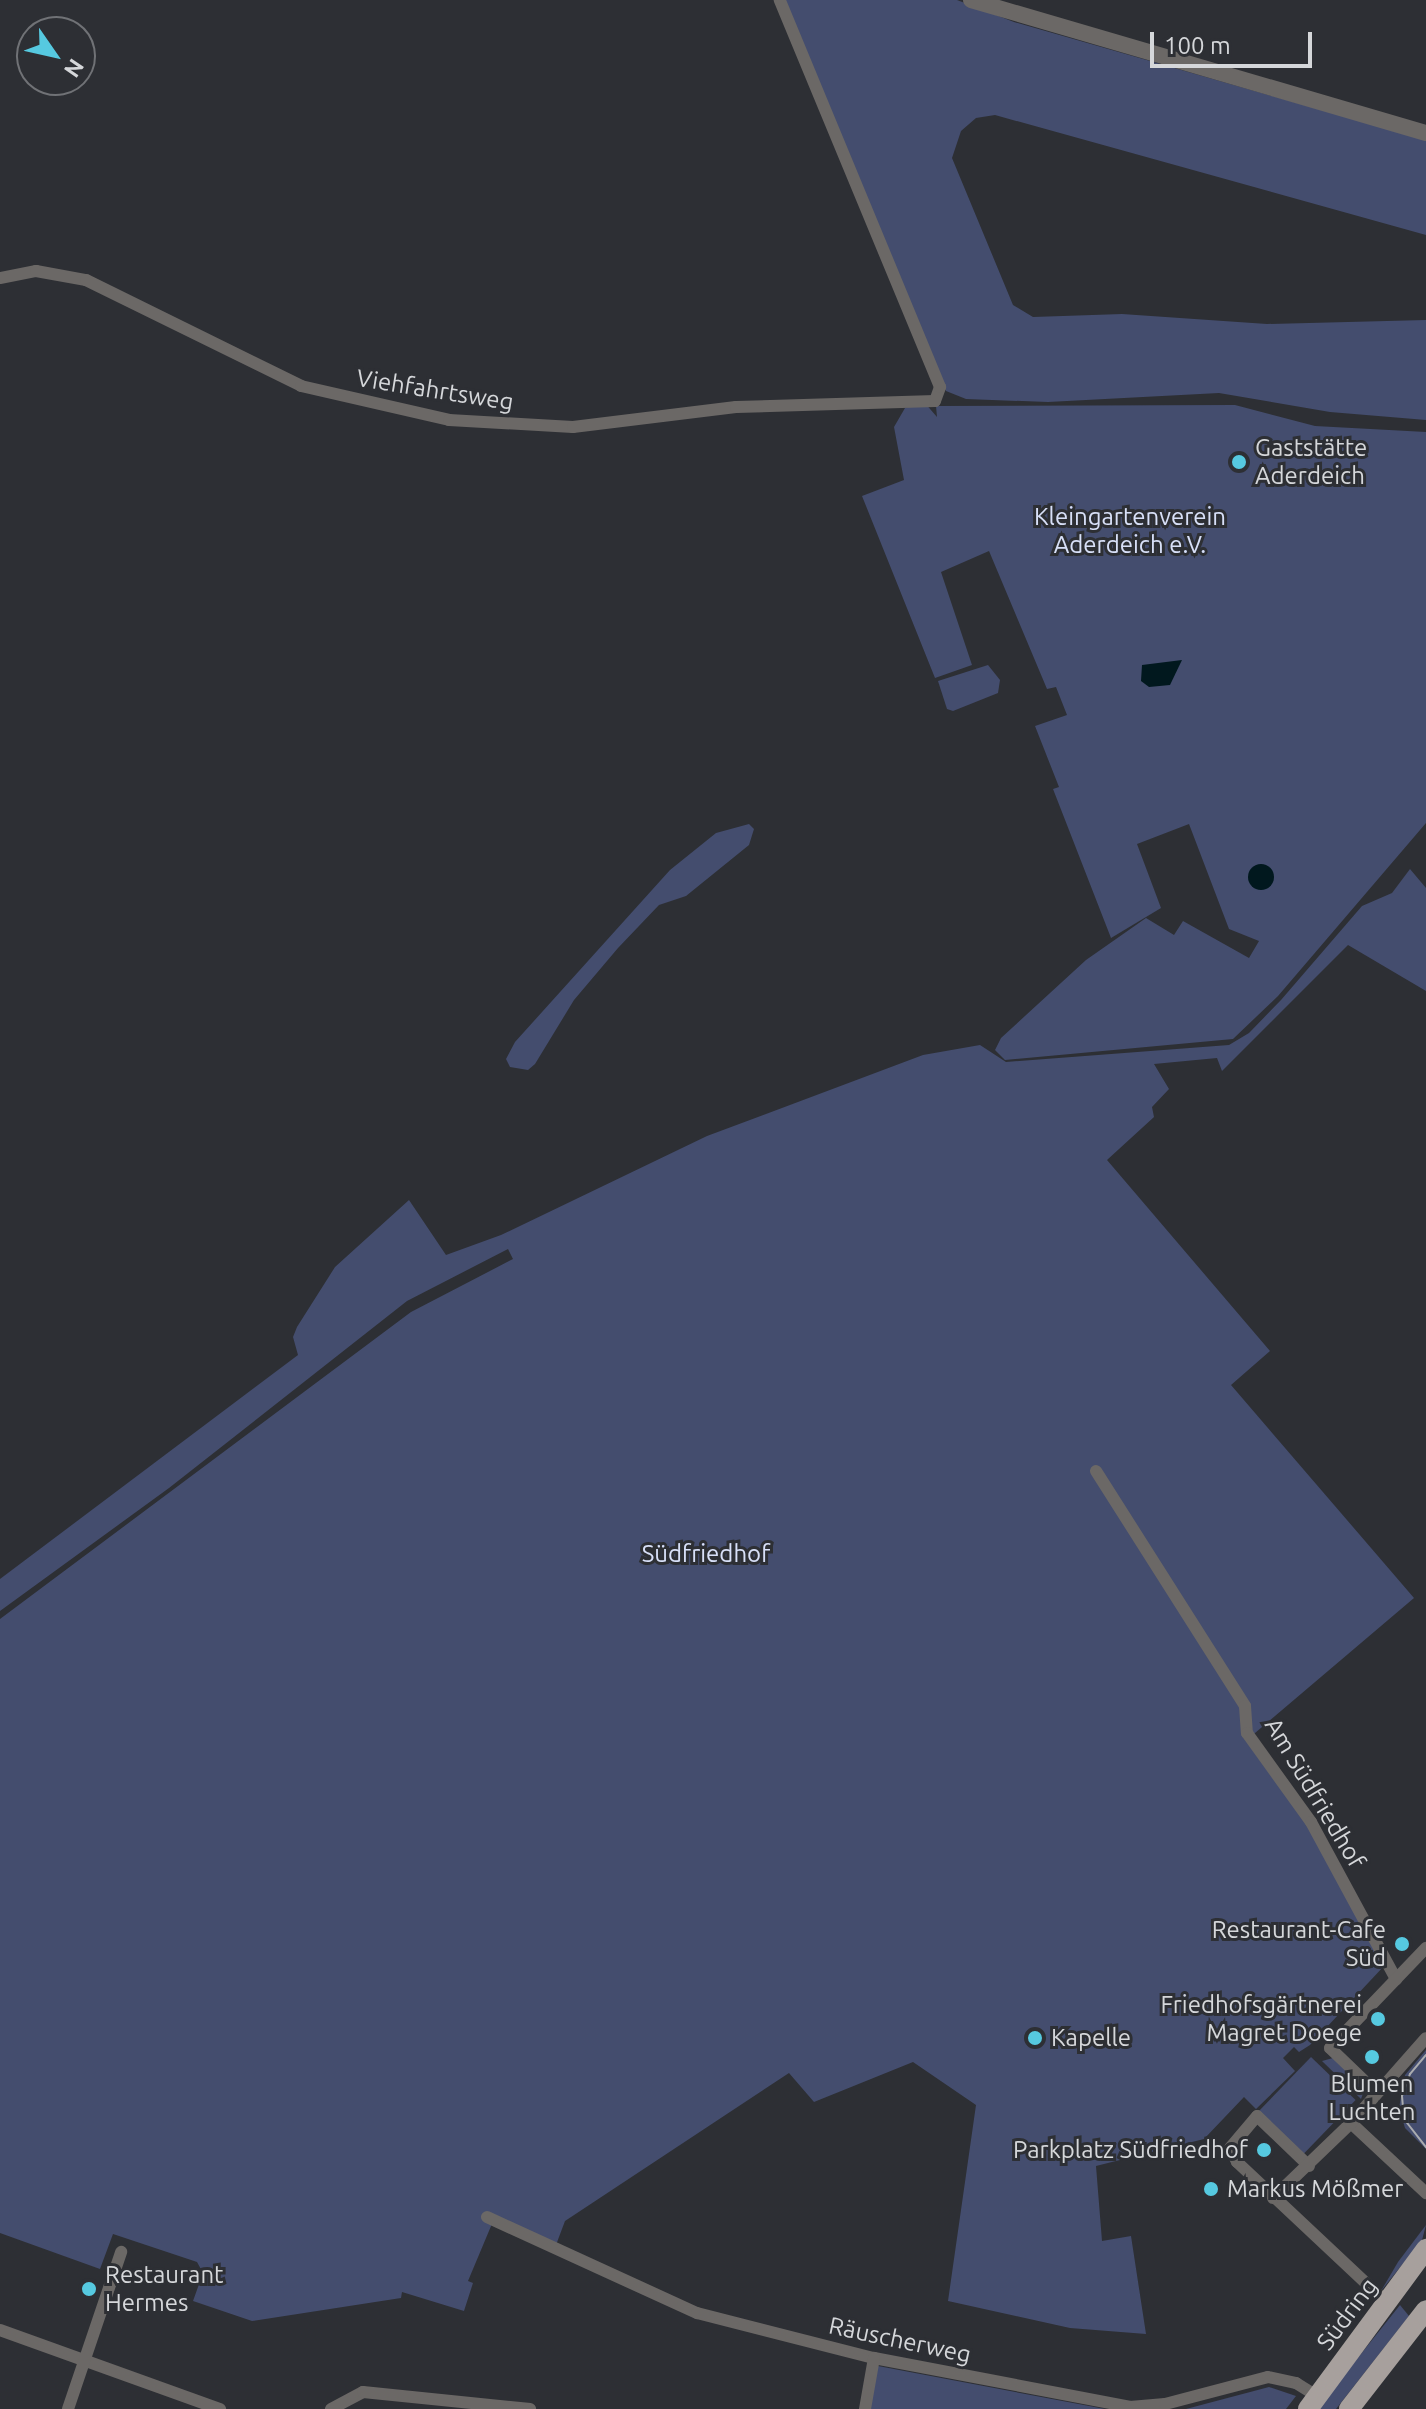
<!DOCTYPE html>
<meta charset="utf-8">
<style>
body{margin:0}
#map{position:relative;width:1426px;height:2409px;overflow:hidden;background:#2d2f34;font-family:Ubuntu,sans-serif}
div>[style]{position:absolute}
.green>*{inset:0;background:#444d6e;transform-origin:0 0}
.water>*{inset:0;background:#01181e}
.round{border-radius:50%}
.minor>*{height:12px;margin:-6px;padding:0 6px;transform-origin:6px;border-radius:6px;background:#6b6866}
.tertiary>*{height:16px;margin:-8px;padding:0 8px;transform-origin:8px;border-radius:8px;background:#6b6866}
.primary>*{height:20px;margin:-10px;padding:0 10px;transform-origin:10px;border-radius:10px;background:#a7a09d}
.tram>*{height:2px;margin:-1px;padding:0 1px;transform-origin:1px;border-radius:1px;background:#aaacaf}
.dots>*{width:22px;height:22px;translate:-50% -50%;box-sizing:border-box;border:4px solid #2d2f34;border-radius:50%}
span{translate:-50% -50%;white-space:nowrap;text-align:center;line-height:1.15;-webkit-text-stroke:6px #2d2f34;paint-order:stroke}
.street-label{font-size:24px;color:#d5d7da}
.poi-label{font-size:24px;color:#d5d7da}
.left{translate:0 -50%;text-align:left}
.right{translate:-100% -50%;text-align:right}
.park-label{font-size:24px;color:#d8e0f8}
.north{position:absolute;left:16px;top:16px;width:80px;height:80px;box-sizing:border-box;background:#2d2f34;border:2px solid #707276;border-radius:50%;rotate:124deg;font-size:22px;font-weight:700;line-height:32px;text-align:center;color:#d5d7da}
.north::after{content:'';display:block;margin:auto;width:28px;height:36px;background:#56c9e0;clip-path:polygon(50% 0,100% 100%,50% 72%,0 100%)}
.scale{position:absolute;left:1150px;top:32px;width:162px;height:36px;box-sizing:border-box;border:4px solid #d5d7da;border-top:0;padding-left:10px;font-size:24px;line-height:28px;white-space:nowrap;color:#d5d7da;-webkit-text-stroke:6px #2d2f34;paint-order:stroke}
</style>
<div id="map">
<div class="green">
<i style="clip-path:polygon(784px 0,957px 0,1014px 22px,1426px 140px,1426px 235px,995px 115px,976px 118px,961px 131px,952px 158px,1013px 305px,1033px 317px,1122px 314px,1267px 324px,1426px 320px,1426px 420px,1330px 412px,1219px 393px,1048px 402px,966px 399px,946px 391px)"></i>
<i style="clip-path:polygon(924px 402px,937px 417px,936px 406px,1235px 405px,1315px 426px,1426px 432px,1426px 823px,1278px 996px,1233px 1039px,1005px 1060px,995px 1050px,1001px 1038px,1086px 960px,1146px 918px,1174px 935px,1183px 921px,1249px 958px,1259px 941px,1229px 929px,1189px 824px,1137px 844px,1161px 908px,1111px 938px,1053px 789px,1059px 787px,1035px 726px,1067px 715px,1056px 687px,1047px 689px,989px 551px,941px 572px,972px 665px,935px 678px,862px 496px,904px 480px,894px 427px,905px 408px)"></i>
<i style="clip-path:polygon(988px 665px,1000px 680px,998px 693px,953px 711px,947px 709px,938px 681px)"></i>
<i style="clip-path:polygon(749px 824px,754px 829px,749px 845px,686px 896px,659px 905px,618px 948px,574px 1000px,535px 1064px,528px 1070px,510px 1067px,506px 1059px,515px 1042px,670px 870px,716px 833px)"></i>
<i style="clip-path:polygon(1410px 869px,1426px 888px,1426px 991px,1348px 945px,1222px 1071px,1217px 1058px,1154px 1064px,1169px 1089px,1152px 1107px,1154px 1117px,1107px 1160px,1270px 1351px,1231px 1385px,1414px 1598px,1248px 1739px,1305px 1819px,1384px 1966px,1310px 2045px,1299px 2052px,1294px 2047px,1283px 2058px,1295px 2071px,1256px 2109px,1244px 2097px,1204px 2139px,1096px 2166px,1102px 2241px,1131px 2236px,1146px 2334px,1070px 2328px,948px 2301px,976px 2105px,913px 2062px,814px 2102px,789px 2073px,565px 2221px,556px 2245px,494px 2219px,468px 2281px,473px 2283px,464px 2311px,402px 2292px,401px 2298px,252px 2321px,193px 2301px,203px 2273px,197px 2262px,113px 2234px,100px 2269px,0 2233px,0 1619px,411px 1312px,513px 1259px,508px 1249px,407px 1301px,169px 1488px,0 1611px,0 1579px,298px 1355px,293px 1337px,297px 1327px,335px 1267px,409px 1200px,446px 1255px,501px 1235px,707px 1136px,923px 1055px,980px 1045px,1006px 1062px,1229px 1045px,1249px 1033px,1281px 1000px,1362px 906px,1392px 893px)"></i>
<i style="clip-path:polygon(1426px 2050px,1426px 2149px,1405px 2128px,1399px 2108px,1405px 2075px)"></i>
<i style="left:1311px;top:2057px;width:62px;height:76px;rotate:44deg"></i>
<i style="clip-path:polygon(1333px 2058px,1365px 2088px,1361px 2099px,1322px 2061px)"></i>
<i style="clip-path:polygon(1426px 2225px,1422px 2240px,1381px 2291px,1398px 2262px)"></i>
<i style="clip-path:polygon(1400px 2305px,1409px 2316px,1336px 2409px,1317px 2409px)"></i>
<i style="clip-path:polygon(878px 2366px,1105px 2409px,867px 2409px)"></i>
<i style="clip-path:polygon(1269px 2387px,1296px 2396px,1286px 2409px,1186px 2409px)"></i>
</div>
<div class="water">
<i style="clip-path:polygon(1182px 660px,1170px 685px,1149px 687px,1141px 681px,1142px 665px)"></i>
<i class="round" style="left:1248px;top:864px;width:26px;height:26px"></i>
</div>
<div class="minor">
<i style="left:0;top:278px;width:37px;rotate:-11deg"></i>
<i style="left:36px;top:271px;width:51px;rotate:10.2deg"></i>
<i style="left:86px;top:280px;width:240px;rotate:26.2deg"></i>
<i style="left:301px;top:386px;width:152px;rotate:12.9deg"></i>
<i style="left:449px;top:420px;width:124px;rotate:3.2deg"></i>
<i style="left:573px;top:427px;width:164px;rotate:-7deg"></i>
<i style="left:736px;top:407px;width:199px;rotate:-1.7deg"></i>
<i style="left:935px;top:401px;width:15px;rotate:-70deg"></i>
<i style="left:940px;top:387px;width:419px;rotate:-112.5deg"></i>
<i style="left:1096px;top:1471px;width:278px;rotate:57.6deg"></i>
<i style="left:1245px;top:1706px;width:27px;rotate:86deg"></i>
<i style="left:1247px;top:1733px;width:110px;rotate:54.3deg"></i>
<i style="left:1311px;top:1822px;width:179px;rotate:61.6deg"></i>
<i style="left:1375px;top:2091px;width:62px;rotate:-136.3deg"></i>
<i style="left:1330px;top:2048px;width:139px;rotate:-46.2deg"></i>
<i style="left:1351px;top:2123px;width:103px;rotate:43deg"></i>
<i style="left:1309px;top:2166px;width:72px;rotate:-136.1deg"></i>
<i style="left:1257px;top:2116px;width:42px;rotate:130.2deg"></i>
<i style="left:1230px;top:2148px;width:16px;rotate:63deg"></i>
<i style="left:1237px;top:2162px;width:207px;rotate:43.2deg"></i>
<i style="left:1273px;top:2198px;width:108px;rotate:-43.9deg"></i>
<i style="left:1351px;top:2123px;width:113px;rotate:-48.6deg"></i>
<i style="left:487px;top:2217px;width:231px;rotate:24.6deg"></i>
<i style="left:697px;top:2313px;width:183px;rotate:14.3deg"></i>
<i style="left:874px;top:2358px;width:261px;rotate:10.8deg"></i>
<i style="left:1130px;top:2407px;width:35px;rotate:-5deg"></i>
<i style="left:1165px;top:2404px;width:106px;rotate:-14.7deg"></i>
<i style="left:1268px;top:2377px;width:29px;rotate:12deg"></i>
<i style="left:1296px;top:2383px;width:26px;rotate:32deg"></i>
<i style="left:0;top:2330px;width:234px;rotate:19.8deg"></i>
<i style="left:68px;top:2409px;width:166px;rotate:-71.3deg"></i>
<i style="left:331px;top:2409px;width:36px;rotate:-28deg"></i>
<i style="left:363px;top:2392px;width:168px;rotate:5.8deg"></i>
<i style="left:865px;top:2409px;width:52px;rotate:-80deg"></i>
</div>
<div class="tertiary">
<i style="left:971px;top:0;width:474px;rotate:16.3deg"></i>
</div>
<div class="primary">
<i style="left:1308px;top:2409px;width:199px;rotate:-53.6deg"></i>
<i style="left:1349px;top:2409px;width:125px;rotate:-52.1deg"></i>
</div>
<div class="tram">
<i style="left:1426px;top:2055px;width:25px;rotate:130deg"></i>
<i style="left:1410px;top:2074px;width:23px;rotate:110deg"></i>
<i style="left:1402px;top:2096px;width:23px;rotate:85deg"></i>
<i style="left:1404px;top:2119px;width:36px;rotate:52deg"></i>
</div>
<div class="dots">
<i style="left:1239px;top:462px;background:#56c9e0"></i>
<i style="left:1402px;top:1944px;background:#56c9e0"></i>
<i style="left:1378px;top:2019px;background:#56c9e0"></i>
<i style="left:1035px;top:2038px;background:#56c9e0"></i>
<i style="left:1372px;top:2057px;background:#56c9e0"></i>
<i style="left:1264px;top:2150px;background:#56c9e0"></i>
<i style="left:1211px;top:2189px;background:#56c9e0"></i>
<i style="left:89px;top:2289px;background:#56c9e0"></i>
</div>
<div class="street-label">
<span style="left:435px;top:390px;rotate:9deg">Viehfahrtsweg</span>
<span style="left:1315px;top:1793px;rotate:59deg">Am Südfriedhof</span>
<span style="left:1347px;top:2314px;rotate:-53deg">Südring</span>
<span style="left:900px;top:2340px;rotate:12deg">Räuscherweg</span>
</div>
<div class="poi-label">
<span class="left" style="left:1255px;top:462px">Gaststätte<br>Aderdeich</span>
<span class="right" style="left:1386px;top:1944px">Restaurant-Cafe<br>Süd</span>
<span class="right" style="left:1362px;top:2019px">Friedhofsgärtnerei<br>Magret Doege</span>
<span class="left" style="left:1051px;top:2038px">Kapelle</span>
<span style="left:1372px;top:2098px">Blumen<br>Luchten</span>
<span class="right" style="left:1248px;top:2150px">Parkplatz Südfriedhof</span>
<span class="left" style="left:1227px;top:2189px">Markus Mößmer</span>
<span class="left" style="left:105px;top:2289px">Restaurant<br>Hermes</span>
</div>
<div class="park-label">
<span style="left:1130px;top:531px">Kleingartenverein<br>Aderdeich e.V.</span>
<span style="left:706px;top:1554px">Südfriedhof</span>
</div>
<div class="north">N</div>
<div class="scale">100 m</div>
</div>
